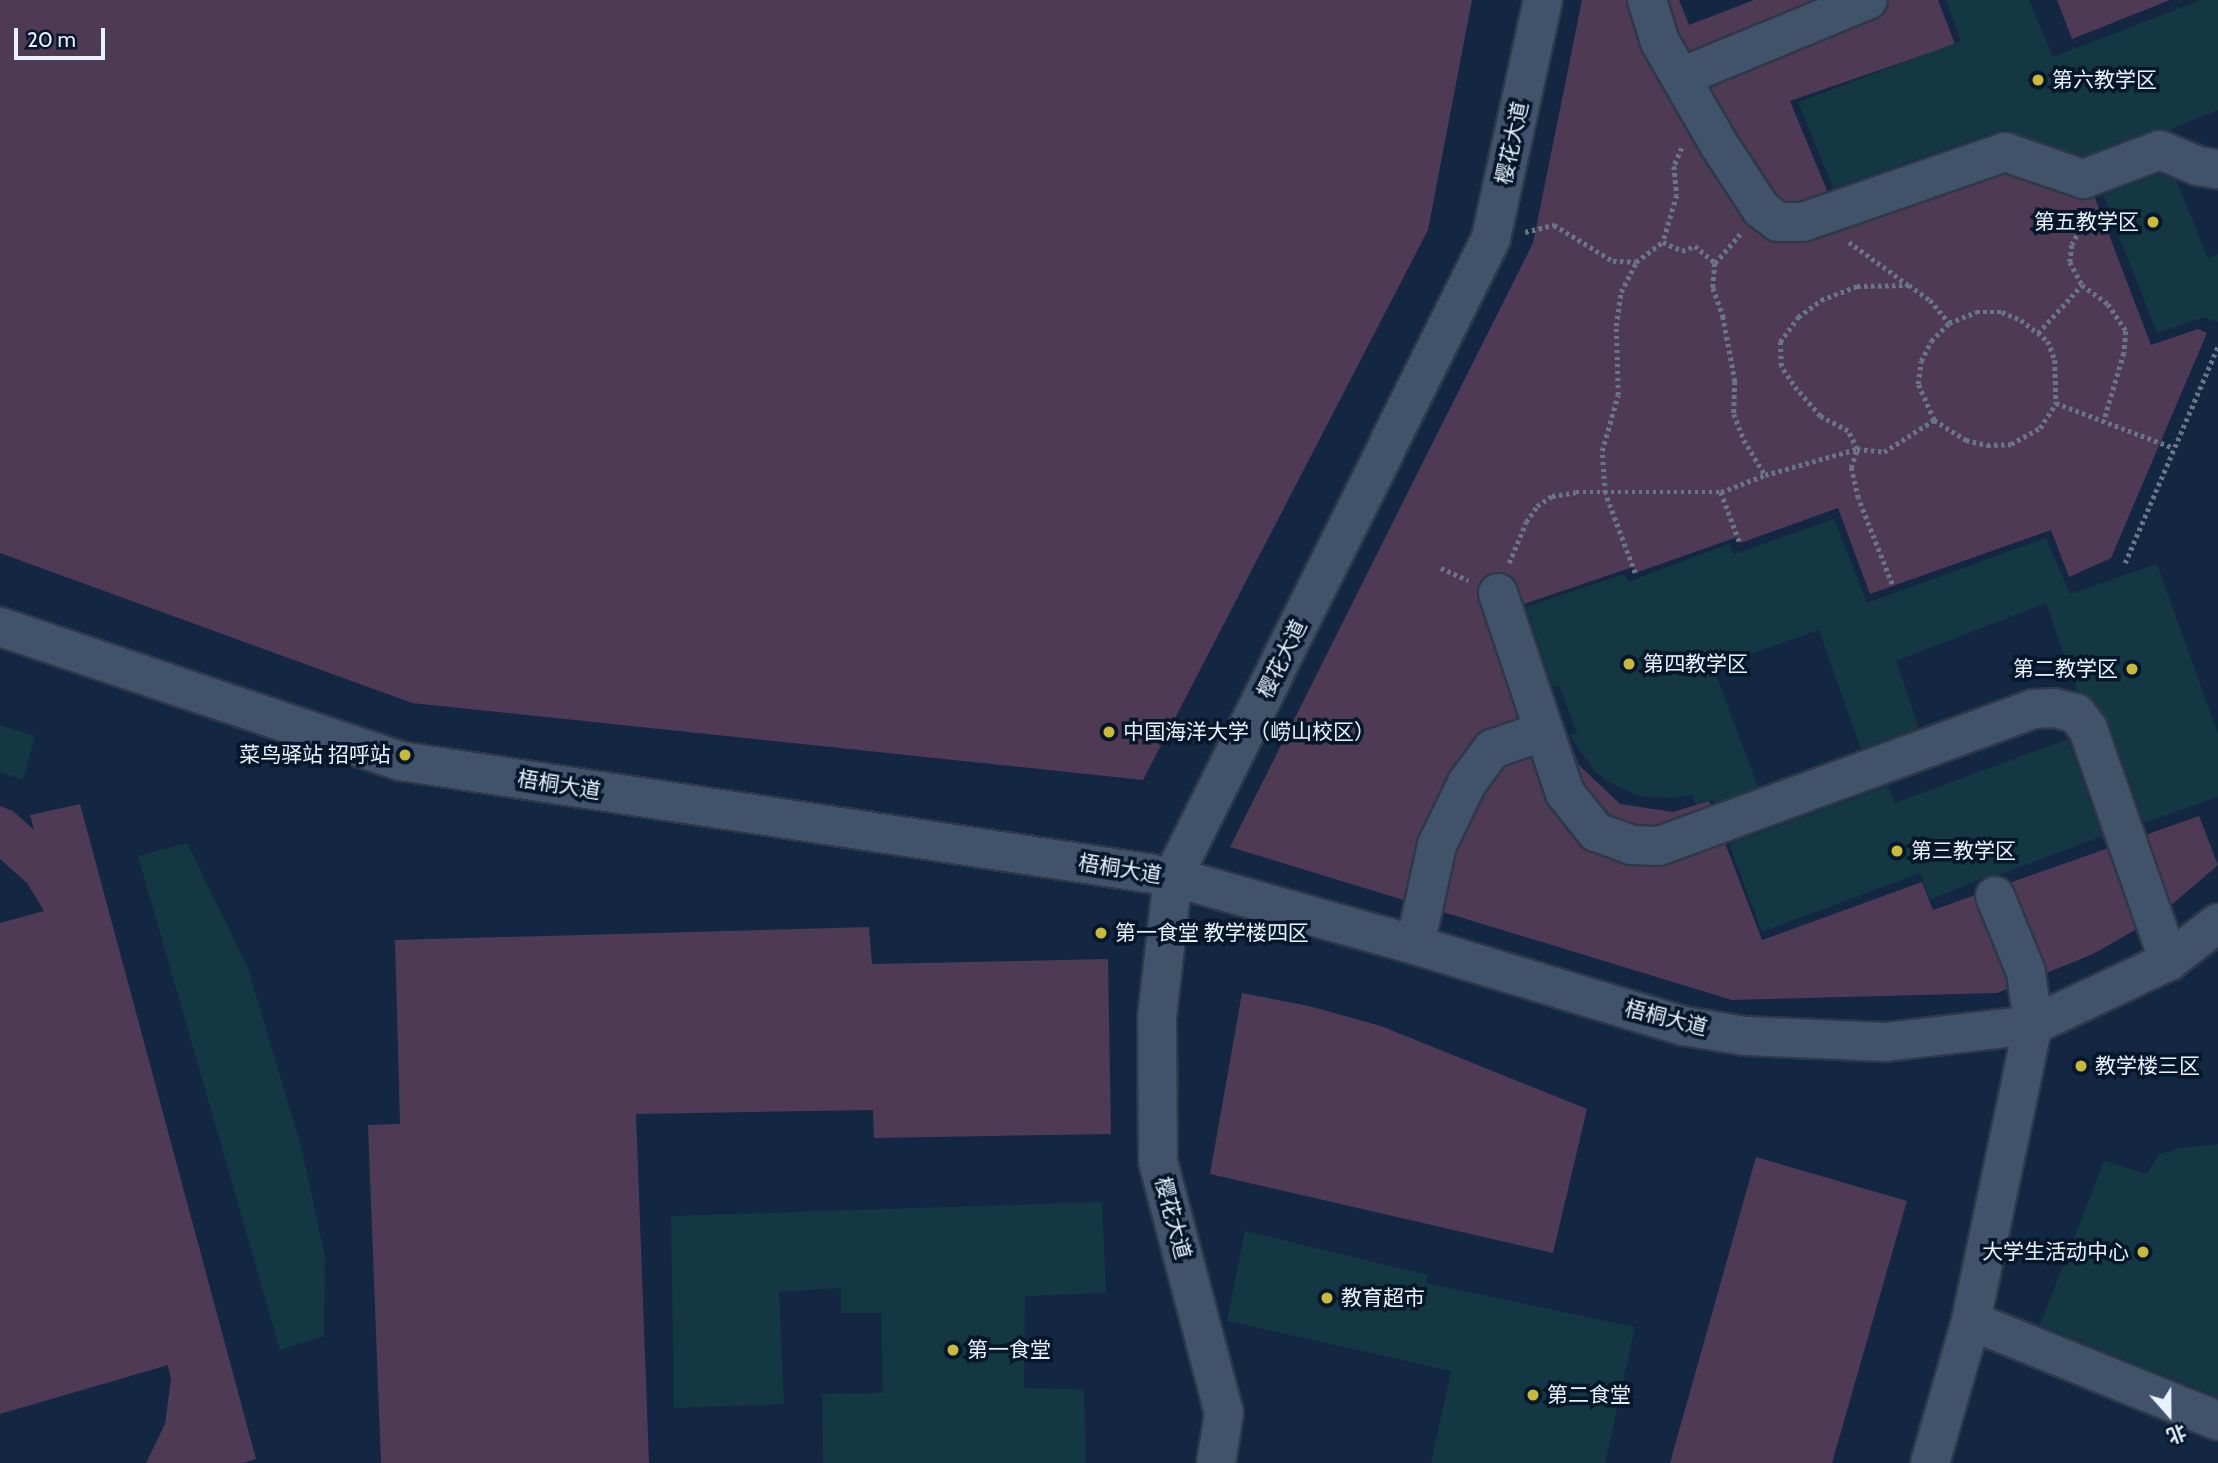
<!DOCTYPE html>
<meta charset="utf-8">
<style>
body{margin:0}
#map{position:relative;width:2218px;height:1463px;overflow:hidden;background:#102035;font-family:Cabin,"Noto Sans SC",sans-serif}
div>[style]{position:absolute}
.built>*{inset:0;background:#132742;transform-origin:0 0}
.green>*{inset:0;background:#4e3a54}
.building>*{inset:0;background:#143744}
.path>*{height:4.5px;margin-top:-2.25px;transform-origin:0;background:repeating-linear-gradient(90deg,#697688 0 3.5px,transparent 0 7px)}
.roads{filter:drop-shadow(2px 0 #2f3849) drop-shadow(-2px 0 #2f3849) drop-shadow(0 2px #2f3849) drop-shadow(0 -2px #2f3849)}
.minor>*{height:38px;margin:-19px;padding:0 19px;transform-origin:19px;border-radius:19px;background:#41536b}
.dots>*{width:19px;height:19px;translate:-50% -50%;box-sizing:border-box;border:4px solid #07172b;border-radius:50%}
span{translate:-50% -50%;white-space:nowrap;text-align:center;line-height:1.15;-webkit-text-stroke:7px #07172b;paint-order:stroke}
.poi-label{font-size:21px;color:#e9f2fe}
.left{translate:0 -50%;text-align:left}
.right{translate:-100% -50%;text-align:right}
.street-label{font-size:21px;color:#e9f2fe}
.north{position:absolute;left:2134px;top:1379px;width:70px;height:70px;-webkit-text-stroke:5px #07172b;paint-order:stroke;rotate:159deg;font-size:19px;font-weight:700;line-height:28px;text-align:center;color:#e9f2fe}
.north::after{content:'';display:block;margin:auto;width:24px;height:32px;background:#e9f2fe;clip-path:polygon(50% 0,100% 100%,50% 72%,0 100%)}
.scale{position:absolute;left:14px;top:28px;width:91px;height:32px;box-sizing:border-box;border:4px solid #e9f2fe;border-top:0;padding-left:9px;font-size:21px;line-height:24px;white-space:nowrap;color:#e9f2fe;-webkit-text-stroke:5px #07172b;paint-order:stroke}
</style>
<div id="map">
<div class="built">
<i style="left:0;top:0;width:2218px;height:1463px"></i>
</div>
<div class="green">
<i style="clip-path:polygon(0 0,1472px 0,1428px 230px,1143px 780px,412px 703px,0 553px)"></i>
<i style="clip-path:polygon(1582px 0,1679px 0,1689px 25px,1754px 0,1938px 0,1955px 44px,1790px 101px,1840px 222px,2000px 165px,2090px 185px,2151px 345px,2198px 329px,2207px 333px,2111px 558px,2069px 577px,2051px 530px,1870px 594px,1838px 508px,1740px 543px,1737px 537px,1635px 573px,1633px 567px,1512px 608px,1551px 691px,1579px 765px,1620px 804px,1673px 812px,1709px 801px,1762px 940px,1922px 882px,1933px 910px,2199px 816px,2218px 865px,2156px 918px,2093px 954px,1997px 993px,1732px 1000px,1230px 847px,1533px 243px)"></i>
<i style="clip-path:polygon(2057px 0,2170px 0,2072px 39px)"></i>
<i style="clip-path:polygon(80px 804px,256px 1459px,243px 1463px,146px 1463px,165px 1424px,171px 1379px,168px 1365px,0 1414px,0 923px,44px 911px,27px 883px,0 859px,0 806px,13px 811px,34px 830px,30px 815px)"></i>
<i style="clip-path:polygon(869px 927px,872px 964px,1108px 959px,1111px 1134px,874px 1138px,873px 1110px,636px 1114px,649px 1463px,381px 1463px,368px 1125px,400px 1124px,395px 940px)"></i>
<i style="clip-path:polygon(1242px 993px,1309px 1006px,1381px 1026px,1587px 1109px,1553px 1253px,1210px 1174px)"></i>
<i style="clip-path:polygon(1756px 1157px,1907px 1201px,1832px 1463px,1670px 1463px)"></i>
</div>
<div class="building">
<i style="clip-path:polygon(1946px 0,2029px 0,2053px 57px,2201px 0,2218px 0,2218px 110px,2169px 130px,2152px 130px,2083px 156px,2001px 130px,1833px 188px,1798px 102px,1961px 41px)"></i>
<i style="clip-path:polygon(2160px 174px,2176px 180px,2208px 258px,2218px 254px,2218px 322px,2204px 317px,2157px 333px,2103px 195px)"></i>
<i style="clip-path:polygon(1834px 519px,1867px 603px,2046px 538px,2070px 594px,2157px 564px,2218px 734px,2218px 797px,2144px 823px,2108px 721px,2094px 700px,2077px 691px,2046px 603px,1896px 661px,1919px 728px,1861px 749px,1819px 630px,1713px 667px,1758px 787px,1714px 803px,1713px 799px,1696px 805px,1692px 795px,1672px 798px,1638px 796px,1609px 782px,1595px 772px,1569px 735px,1577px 733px,1559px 685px,1553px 687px,1526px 607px,1624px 574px,1628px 582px,1729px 544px,1734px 554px)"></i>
<i style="clip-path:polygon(0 725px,35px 736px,23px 780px,0 772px)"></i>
<i style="clip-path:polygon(2068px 739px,2102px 836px,1999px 875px,1987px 876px,1930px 900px,1920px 873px,1762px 932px,1729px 844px,1888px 786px,1895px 803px)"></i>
<i style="clip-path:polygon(187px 843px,248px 968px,302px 1150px,325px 1257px,324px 1336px,280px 1350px,138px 856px)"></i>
<i style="clip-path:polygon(2218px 1144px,2218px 1397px,2040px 1325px,2104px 1161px,2147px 1174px,2159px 1154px,2182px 1148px)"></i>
<i style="clip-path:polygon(1102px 1202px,1106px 1293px,1025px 1296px,1024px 1388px,1084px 1389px,1086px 1463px,823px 1463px,822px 1394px,883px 1393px,881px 1313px,841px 1313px,841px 1288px,779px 1292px,784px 1404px,674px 1408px,671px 1216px)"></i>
<i style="clip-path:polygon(1245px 1231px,1428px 1275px,1426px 1283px,1635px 1327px,1605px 1463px,1431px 1463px,1451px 1371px,1227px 1321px)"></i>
</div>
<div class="path">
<i style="left:1682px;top:148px;width:20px;rotate:114deg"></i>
<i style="left:1674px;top:166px;width:29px;rotate:84deg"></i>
<i style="left:1677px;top:195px;width:49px;rotate:106.6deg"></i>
<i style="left:1663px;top:242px;width:21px;rotate:25deg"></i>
<i style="left:1682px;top:251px;width:14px;rotate:-21deg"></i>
<i style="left:1695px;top:246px;width:26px;rotate:40deg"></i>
<i style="left:1715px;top:263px;width:38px;rotate:-49deg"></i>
<i style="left:2090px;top:211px;width:38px;rotate:118deg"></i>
<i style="left:2072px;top:245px;width:17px;rotate:97deg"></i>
<i style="left:2070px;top:262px;width:26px;rotate:62deg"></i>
<i style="left:2082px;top:285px;width:32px;rotate:36deg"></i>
<i style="left:2108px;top:304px;width:32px;rotate:56deg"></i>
<i style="left:2126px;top:331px;width:22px;rotate:95deg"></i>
<i style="left:2124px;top:353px;width:71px;rotate:106.4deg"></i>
<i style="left:1525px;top:232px;width:30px;rotate:-14deg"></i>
<i style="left:1554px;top:225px;width:69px;rotate:31.4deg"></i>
<i style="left:1613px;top:261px;width:23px;rotate:2deg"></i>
<i style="left:1849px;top:242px;width:72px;rotate:35.9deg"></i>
<i style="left:1715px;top:263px;width:25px;rotate:95deg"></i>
<i style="left:1713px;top:288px;width:30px;rotate:70deg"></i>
<i style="left:1723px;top:316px;width:66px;rotate:79.5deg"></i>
<i style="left:1735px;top:381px;width:33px;rotate:92deg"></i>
<i style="left:1734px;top:414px;width:28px;rotate:69deg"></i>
<i style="left:1744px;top:440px;width:41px;rotate:59deg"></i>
<i style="left:2038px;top:333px;width:65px;rotate:-47.5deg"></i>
<i style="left:1934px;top:420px;width:39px;rotate:-114deg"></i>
<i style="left:1918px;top:384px;width:23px;rotate:-83deg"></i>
<i style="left:1921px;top:361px;width:22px;rotate:-63deg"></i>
<i style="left:1931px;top:341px;width:25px;rotate:-45deg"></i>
<i style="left:1949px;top:323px;width:29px;rotate:-22deg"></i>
<i style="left:1976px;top:312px;width:26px"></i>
<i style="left:2002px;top:312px;width:21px;rotate:23deg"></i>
<i style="left:2021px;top:320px;width:34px;rotate:38deg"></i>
<i style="left:2048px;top:341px;width:20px;rotate:70deg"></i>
<i style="left:2055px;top:360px;width:43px;rotate:88.7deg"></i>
<i style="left:1721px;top:492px;width:54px;rotate:69.6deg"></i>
<i style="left:1509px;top:563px;width:44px;rotate:-67.5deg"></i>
<i style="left:1526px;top:522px;width:19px;rotate:-55deg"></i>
<i style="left:1537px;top:506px;width:18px;rotate:-34deg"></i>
<i style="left:1552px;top:496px;width:24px;rotate:-9deg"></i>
<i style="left:1576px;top:492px;width:145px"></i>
<i style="left:1721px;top:492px;width:47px;rotate:-21.1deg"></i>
<i style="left:1765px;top:475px;width:96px;rotate:-15.8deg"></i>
<i style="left:1857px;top:449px;width:27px;rotate:6deg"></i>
<i style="left:1884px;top:452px;width:59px;rotate:-32.6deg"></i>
<i style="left:1934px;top:420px;width:38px;rotate:32deg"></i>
<i style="left:1966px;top:440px;width:22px;rotate:13deg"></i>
<i style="left:1987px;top:445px;width:24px;rotate:-2deg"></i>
<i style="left:2011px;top:444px;width:33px;rotate:-29deg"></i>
<i style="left:2040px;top:428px;width:30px;rotate:-57deg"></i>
<i style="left:2056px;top:403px;width:126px;rotate:20.9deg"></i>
<i style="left:2125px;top:563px;width:236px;rotate:-66.8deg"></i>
<i style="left:1441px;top:568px;width:30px;rotate:24deg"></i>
<i style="left:1635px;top:573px;width:85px;rotate:-110.6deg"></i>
<i style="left:1605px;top:493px;width:42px;rotate:-94.1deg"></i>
<i style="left:1602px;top:451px;width:58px;rotate:-74.1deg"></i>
<i style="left:1618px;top:395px;width:69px;rotate:-91.7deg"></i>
<i style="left:1616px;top:326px;width:34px;rotate:-82deg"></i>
<i style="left:1621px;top:292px;width:34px;rotate:-63deg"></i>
<i style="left:1636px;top:262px;width:34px;rotate:-37deg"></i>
<i style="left:1892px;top:584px;width:92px;rotate:-111.6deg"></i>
<i style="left:1858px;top:498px;width:31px;rotate:-103deg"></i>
<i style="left:1851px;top:468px;width:20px;rotate:-72deg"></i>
<i style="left:1857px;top:449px;width:20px;rotate:-117deg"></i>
<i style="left:1848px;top:431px;width:32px;rotate:-152deg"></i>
<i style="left:1820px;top:416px;width:35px;rotate:-131deg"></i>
<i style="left:1797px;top:390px;width:29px;rotate:-124deg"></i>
<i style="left:1781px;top:366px;width:24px;rotate:-92deg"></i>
<i style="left:1780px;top:342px;width:31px;rotate:-54deg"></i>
<i style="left:1798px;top:317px;width:29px;rotate:-36deg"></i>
<i style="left:1821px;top:300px;width:39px;rotate:-21deg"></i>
<i style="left:1857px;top:286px;width:52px;rotate:-1.1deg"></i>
<i style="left:1909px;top:285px;width:26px;rotate:36deg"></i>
<i style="left:1930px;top:300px;width:30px;rotate:50deg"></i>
</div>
<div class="roads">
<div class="minor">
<i style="left:1647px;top:0;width:44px;rotate:72.8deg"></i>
<i style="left:1660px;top:42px;width:116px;rotate:60.1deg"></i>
<i style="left:1718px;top:143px;width:79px;rotate:56.9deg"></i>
<i style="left:1761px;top:209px;width:21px;rotate:37deg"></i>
<i style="left:1778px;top:222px;width:25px"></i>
<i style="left:1803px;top:222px;width:214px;rotate:-19.1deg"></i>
<i style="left:2005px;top:152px;width:83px;rotate:19.1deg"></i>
<i style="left:2083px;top:179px;width:82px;rotate:-20.6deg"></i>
<i style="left:2160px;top:150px;width:41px;rotate:22.8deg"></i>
<i style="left:2198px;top:166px;width:20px;rotate:9deg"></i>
<i style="left:1681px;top:77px;width:202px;rotate:-22.4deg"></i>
<i style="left:1498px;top:593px;width:211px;rotate:71.5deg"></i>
<i style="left:1565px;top:793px;width:50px;rotate:51.5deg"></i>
<i style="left:1596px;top:832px;width:37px;rotate:20deg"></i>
<i style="left:1631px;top:845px;width:28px;rotate:2deg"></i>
<i style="left:1659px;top:846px;width:399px;rotate:-20.1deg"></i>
<i style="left:2034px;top:709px;width:20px;rotate:-3deg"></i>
<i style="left:2054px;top:708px;width:23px;rotate:13deg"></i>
<i style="left:2076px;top:713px;width:20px;rotate:53deg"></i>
<i style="left:2088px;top:729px;width:246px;rotate:70.8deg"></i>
<i style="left:0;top:627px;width:422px;rotate:18.5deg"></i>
<i style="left:400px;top:761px;width:782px;rotate:8.53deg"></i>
<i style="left:1173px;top:877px;width:251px;rotate:15.7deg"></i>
<i style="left:1415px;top:945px;width:281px;rotate:16.8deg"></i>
<i style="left:1684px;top:1026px;width:62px;rotate:9.3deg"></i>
<i style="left:1745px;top:1036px;width:141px;rotate:2.4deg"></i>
<i style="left:1886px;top:1042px;width:148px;rotate:-6.6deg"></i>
<i style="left:2033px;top:1025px;width:150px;rotate:-25.2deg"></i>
<i style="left:2169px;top:961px;width:62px;rotate:-37.8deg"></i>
<i style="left:1415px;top:945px;width:102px;rotate:-77.6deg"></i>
<i style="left:1437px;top:845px;width:69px;rotate:-64.2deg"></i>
<i style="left:1467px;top:783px;width:42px;rotate:-53.7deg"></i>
<i style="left:1492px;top:749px;width:55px;rotate:-19.1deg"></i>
<i style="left:1971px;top:1321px;width:302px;rotate:-78.2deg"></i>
<i style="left:2033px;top:1025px;width:53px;rotate:-97.5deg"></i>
<i style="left:2026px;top:972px;width:82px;rotate:-112.2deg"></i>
<i style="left:1216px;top:1463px;width:51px;rotate:-80.9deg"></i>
<i style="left:1224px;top:1413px;width:260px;rotate:-104.7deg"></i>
<i style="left:1158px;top:1161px;width:144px;rotate:-90.4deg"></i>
<i style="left:1157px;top:1017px;width:141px;rotate:-83.5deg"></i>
<i style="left:1173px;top:877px;width:714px;rotate:-63.54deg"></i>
<i style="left:1491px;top:238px;width:244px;rotate:-77.7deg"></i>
<i style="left:1930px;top:1463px;width:148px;rotate:-73.9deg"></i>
<i style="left:1971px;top:1321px;width:266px;rotate:22deg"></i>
</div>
</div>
<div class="dots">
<i style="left:2038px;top:80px;background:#cbb939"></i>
<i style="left:2153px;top:222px;background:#cbb939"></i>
<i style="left:1629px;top:664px;background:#cbb939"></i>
<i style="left:2132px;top:669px;background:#cbb939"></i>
<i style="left:1109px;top:732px;background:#cbb939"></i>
<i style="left:405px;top:755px;background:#cbb939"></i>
<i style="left:1897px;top:851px;background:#cbb939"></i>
<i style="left:1101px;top:933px;background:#cbb939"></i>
<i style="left:2081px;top:1066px;background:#cbb939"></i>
<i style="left:2143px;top:1252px;background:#cbb939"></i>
<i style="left:1327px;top:1298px;background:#cbb939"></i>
<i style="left:953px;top:1350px;background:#cbb939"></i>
<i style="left:1533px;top:1395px;background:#cbb939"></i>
</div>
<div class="poi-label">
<span class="left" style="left:2052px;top:80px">第六教学区</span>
<span class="right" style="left:2139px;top:222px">第五教学区</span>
<span class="left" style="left:1643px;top:664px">第四教学区</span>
<span class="right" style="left:2118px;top:669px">第二教学区</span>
<span class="left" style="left:1123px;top:732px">中国海洋大学（崂山校区）</span>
<span class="right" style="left:391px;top:755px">菜鸟驿站 招呼站</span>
<span class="left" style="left:1911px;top:851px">第三教学区</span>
<span class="left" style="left:1115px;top:933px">第一食堂 教学楼四区</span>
<span class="left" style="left:2095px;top:1066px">教学楼三区</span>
<span class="right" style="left:2129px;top:1252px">大学生活动中心</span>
<span class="left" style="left:1341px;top:1298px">教育超市</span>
<span class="left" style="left:967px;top:1350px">第一食堂</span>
<span class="left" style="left:1547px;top:1395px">第二食堂</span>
</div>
<div class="street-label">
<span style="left:1512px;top:143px;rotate:-78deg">樱花大道</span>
<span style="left:1282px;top:659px;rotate:-64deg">樱花大道</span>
<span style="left:559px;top:785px;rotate:9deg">梧桐大道</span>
<span style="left:1120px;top:869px;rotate:9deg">梧桐大道</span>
<span style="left:1666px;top:1018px;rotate:14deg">梧桐大道</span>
<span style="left:1173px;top:1218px;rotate:75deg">樱花大道</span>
</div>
<div class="north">北</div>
<div class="scale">20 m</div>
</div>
